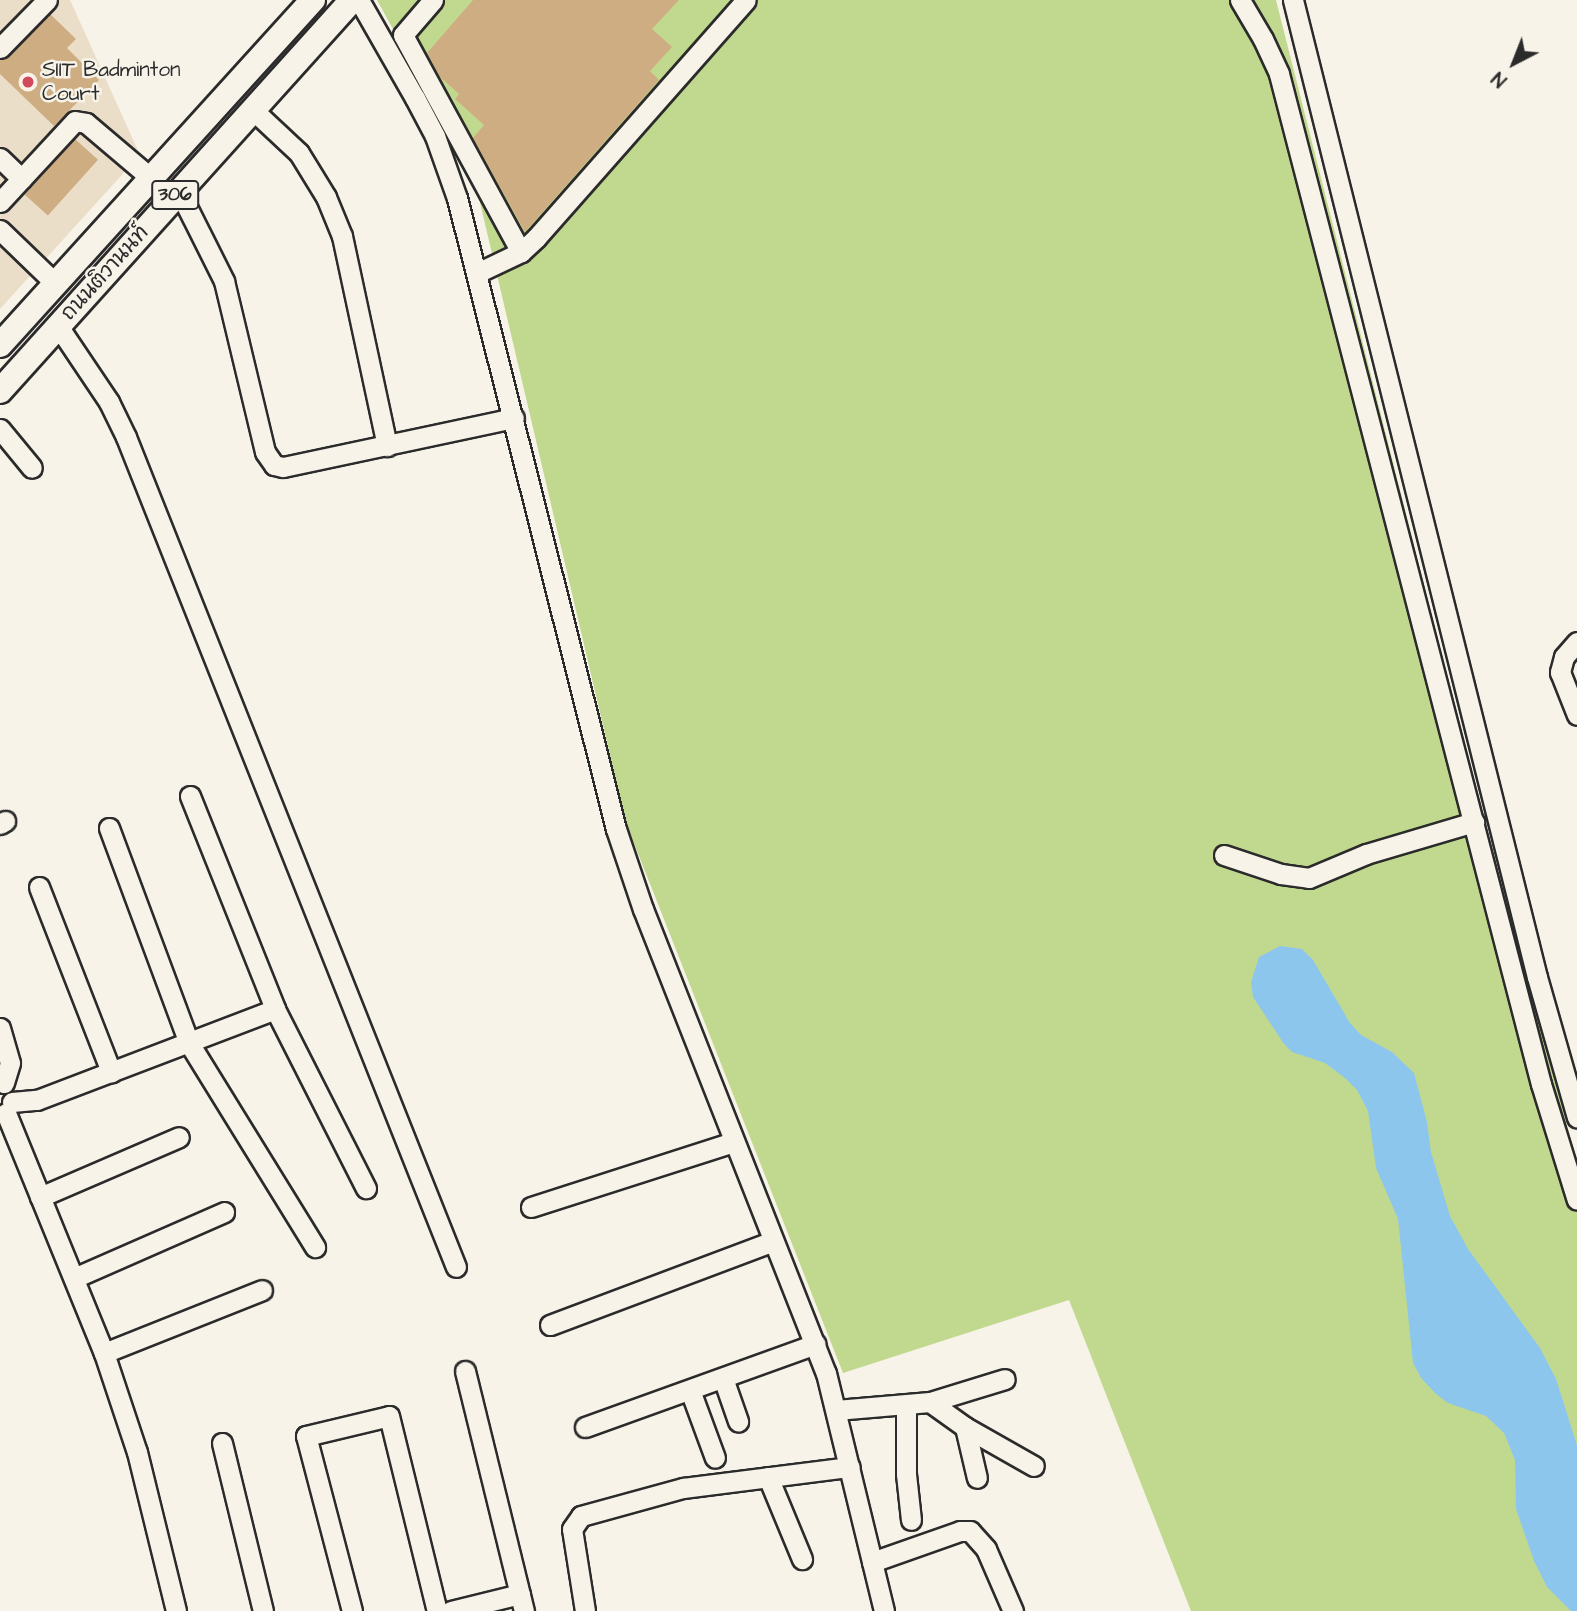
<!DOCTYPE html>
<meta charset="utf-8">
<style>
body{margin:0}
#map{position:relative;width:1577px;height:1611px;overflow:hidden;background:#f7f3e8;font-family:"Architects Daughter","Playpen Sans Thai",sans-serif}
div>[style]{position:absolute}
.built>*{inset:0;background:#ebdec9}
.green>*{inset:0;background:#c1d98f}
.water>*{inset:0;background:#8dc6ec}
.building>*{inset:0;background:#cfad82;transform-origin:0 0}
.roads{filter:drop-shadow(2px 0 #2b2b2b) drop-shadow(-2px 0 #2b2b2b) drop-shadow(0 2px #2b2b2b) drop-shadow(0 -2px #2b2b2b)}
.minor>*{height:19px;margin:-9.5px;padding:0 9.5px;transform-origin:9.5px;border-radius:9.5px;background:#f7f3e8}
.major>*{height:24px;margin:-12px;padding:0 12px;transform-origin:12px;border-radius:12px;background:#f7f3e8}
.dots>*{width:19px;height:19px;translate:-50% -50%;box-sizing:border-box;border:4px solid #f7f3e8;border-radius:50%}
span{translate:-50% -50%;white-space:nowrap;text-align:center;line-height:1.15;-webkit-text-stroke:5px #f7f3e8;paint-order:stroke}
.shield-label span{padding:2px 5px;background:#f7f3e8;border:2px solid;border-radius:5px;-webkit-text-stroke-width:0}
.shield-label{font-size:19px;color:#2b2b2b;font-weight:700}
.poi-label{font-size:21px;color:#2b2b2b}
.left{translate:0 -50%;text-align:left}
.street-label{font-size:21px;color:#2b2b2b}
.north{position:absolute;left:1479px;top:28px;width:70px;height:70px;-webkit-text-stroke:5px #f7f3e8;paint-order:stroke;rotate:222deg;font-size:19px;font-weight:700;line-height:28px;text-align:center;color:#2b2b2b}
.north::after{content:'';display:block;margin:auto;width:24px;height:32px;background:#2b2b2b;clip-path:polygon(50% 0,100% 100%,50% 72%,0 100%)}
</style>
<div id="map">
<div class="built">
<i style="clip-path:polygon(0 0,70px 0,140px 155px,0 309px)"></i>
</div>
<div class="green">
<i style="clip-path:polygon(377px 0,1276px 0,1479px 802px,1577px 1162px,1577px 1611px,1191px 1611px,1069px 1300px,843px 1373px,626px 823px,474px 177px)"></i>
</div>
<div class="water">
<i style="clip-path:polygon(1280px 946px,1302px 949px,1313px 960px,1350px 1023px,1361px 1035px,1392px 1052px,1414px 1073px,1427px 1122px,1431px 1152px,1450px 1216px,1468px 1249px,1540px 1348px,1556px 1379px,1577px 1445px,1577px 1611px,1571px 1611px,1547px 1587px,1534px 1561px,1516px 1509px,1515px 1460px,1504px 1433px,1486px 1416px,1448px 1403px,1436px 1394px,1421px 1378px,1413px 1363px,1398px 1219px,1376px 1168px,1368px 1111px,1357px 1090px,1345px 1078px,1325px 1063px,1292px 1052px,1284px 1044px,1253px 997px,1251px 982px,1259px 957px)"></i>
</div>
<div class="building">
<i style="clip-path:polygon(473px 0,679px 0,652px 29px,672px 47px,650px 71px,659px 80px,525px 232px,473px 138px,484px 125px,455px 99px,459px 94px,440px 77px,427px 53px)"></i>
<i style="clip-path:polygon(50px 14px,76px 39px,67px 48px,99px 80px,54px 126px,0 74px,0 60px,9px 57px)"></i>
<i style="left:75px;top:139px;width:31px;height:75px;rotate:42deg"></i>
</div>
<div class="roads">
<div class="minor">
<i style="left:359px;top:0;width:113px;rotate:60.3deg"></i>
<i style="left:415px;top:98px;width:43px;rotate:62.2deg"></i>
<i style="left:435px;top:136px;width:66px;rotate:70.5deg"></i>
<i style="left:457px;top:198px;width:651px;rotate:75.86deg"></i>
<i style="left:616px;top:829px;width:84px;rotate:71.4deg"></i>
<i style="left:643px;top:909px;width:499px;rotate:68.5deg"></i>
<i style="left:826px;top:1373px;width:245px;rotate:76.3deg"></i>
<i style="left:433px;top:0;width:46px;rotate:130.6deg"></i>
<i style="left:403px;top:35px;width:247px;rotate:61.5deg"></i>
<i style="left:1240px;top:0;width:45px;rotate:59.5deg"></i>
<i style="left:1263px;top:39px;width:38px;rotate:65deg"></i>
<i style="left:1279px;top:74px;width:1043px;rotate:75.46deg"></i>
<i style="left:1541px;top:1084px;width:121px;rotate:72.8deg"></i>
<i style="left:1293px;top:0;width:1007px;rotate:75.98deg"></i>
<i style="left:1537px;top:977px;width:146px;rotate:74.1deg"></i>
<i style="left:0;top:48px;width:67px;rotate:-45.6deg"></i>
<i style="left:253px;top:110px;width:63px;rotate:43.1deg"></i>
<i style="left:299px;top:153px;width:52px;rotate:58.5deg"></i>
<i style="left:326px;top:197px;width:42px;rotate:67.7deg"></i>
<i style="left:342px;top:236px;width:215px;rotate:77.9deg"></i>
<i style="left:0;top:158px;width:30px;rotate:44deg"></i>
<i style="left:179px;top:191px;width:101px;rotate:63.4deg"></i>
<i style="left:224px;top:281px;width:176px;rotate:76.5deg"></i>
<i style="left:265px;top:452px;width:16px;rotate:55deg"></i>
<i style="left:274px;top:465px;width:9px;rotate:13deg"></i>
<i style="left:283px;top:467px;width:236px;rotate:-12deg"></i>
<i style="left:0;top:202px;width:110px;rotate:-47.2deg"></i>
<i style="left:75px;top:121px;width:11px;rotate:10deg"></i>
<i style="left:86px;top:123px;width:87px;rotate:40.3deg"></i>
<i style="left:0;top:230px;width:78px;rotate:44deg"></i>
<i style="left:477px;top:273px;width:49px;rotate:-25.5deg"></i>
<i style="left:521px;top:252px;width:21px;rotate:-43deg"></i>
<i style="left:536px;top:238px;width:317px;rotate:-48.6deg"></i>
<i style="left:58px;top:326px;width:92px;rotate:56.1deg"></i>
<i style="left:109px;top:402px;width:39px;rotate:64deg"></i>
<i style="left:126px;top:437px;width:893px;rotate:68.32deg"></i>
<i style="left:0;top:429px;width:50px;rotate:50.6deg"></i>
<i style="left:1577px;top:642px;width:20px;rotate:131deg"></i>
<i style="left:1564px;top:657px;width:16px;rotate:105deg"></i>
<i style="left:1560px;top:672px;width:46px;rotate:68.4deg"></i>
<i style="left:190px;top:796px;width:229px;rotate:68.2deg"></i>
<i style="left:275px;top:1009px;width:201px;rotate:63.1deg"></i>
<i style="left:0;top:824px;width:6px;rotate:-31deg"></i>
<i style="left:109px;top:828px;width:229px;rotate:69.6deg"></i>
<i style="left:189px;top:1043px;width:240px;rotate:58.3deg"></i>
<i style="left:1224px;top:855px;width:60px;rotate:18.4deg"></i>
<i style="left:1281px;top:874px;width:28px;rotate:8deg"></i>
<i style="left:1309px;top:878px;width:62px;rotate:-22.8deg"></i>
<i style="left:1366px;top:854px;width:113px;rotate:-16.5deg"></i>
<i style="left:39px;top:887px;width:199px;rotate:68.7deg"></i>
<i style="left:0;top:1028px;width:36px;rotate:74deg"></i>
<i style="left:10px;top:1063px;width:21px;rotate:107deg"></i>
<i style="left:12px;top:1102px;width:25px;rotate:-5deg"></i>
<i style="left:37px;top:1100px;width:255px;rotate:-20.9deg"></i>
<i style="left:6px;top:1113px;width:259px;rotate:67.8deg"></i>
<i style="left:104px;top:1353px;width:104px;rotate:71.6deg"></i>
<i style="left:137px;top:1452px;width:164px;rotate:76.2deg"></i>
<i style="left:40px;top:1197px;width:151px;rotate:-23.3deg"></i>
<i style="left:531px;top:1207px;width:213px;rotate:-17.8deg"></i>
<i style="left:74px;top:1278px;width:164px;rotate:-23.7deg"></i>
<i style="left:550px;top:1325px;width:238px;rotate:-20.6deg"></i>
<i style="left:104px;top:1353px;width:170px;rotate:-21.7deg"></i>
<i style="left:465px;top:1371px;width:247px;rotate:76.2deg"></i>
<i style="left:723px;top:1378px;width:46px;rotate:70.8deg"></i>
<i style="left:690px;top:1390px;width:72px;rotate:69.8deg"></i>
<i style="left:930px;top:1402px;width:78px;rotate:-17deg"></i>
<i style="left:906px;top:1405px;width:69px;rotate:90deg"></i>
<i style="left:906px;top:1474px;width:46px;rotate:83.8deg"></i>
<i style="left:836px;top:1410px;width:94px;rotate:-4.9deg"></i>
<i style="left:930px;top:1402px;width:43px;rotate:35.5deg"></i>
<i style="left:965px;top:1427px;width:79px;rotate:29.5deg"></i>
<i style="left:585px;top:1427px;width:245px;rotate:-19.8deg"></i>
<i style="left:965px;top:1427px;width:52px;rotate:76.8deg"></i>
<i style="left:222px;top:1443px;width:173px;rotate:76.3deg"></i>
<i style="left:768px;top:1477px;width:89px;rotate:67.5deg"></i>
<i style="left:872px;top:1562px;width:93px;rotate:-19.4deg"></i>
<i style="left:960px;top:1531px;width:10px"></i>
<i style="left:970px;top:1531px;width:24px;rotate:48deg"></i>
<i style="left:986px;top:1549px;width:68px;rotate:66.5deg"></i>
<i style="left:352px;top:1611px;width:181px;rotate:-104.7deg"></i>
<i style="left:306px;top:1436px;width:85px;rotate:-13.5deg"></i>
<i style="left:389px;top:1416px;width:201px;rotate:76.2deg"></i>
<i style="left:451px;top:1611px;width:71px;rotate:-13.8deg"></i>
<i style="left:585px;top:1611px;width:83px;rotate:-99deg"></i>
<i style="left:572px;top:1529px;width:16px;rotate:-55deg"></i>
<i style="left:581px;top:1516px;width:106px;rotate:-15.4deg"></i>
<i style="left:683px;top:1488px;width:168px;rotate:-7.2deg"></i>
</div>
<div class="major">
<i style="left:0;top:345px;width:466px;rotate:-47.8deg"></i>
<i style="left:0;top:391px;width:526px;rotate:-48deg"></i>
</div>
</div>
<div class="dots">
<i style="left:28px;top:82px;background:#d1495b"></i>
</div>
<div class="shield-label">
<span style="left:175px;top:195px">306</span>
</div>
<div class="poi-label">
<span class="left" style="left:42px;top:82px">SIIT Badminton<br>Court</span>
</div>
<div class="street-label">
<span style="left:105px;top:273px;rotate:-48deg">ถนนติวานนท์</span>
</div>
<div class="north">N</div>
</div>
